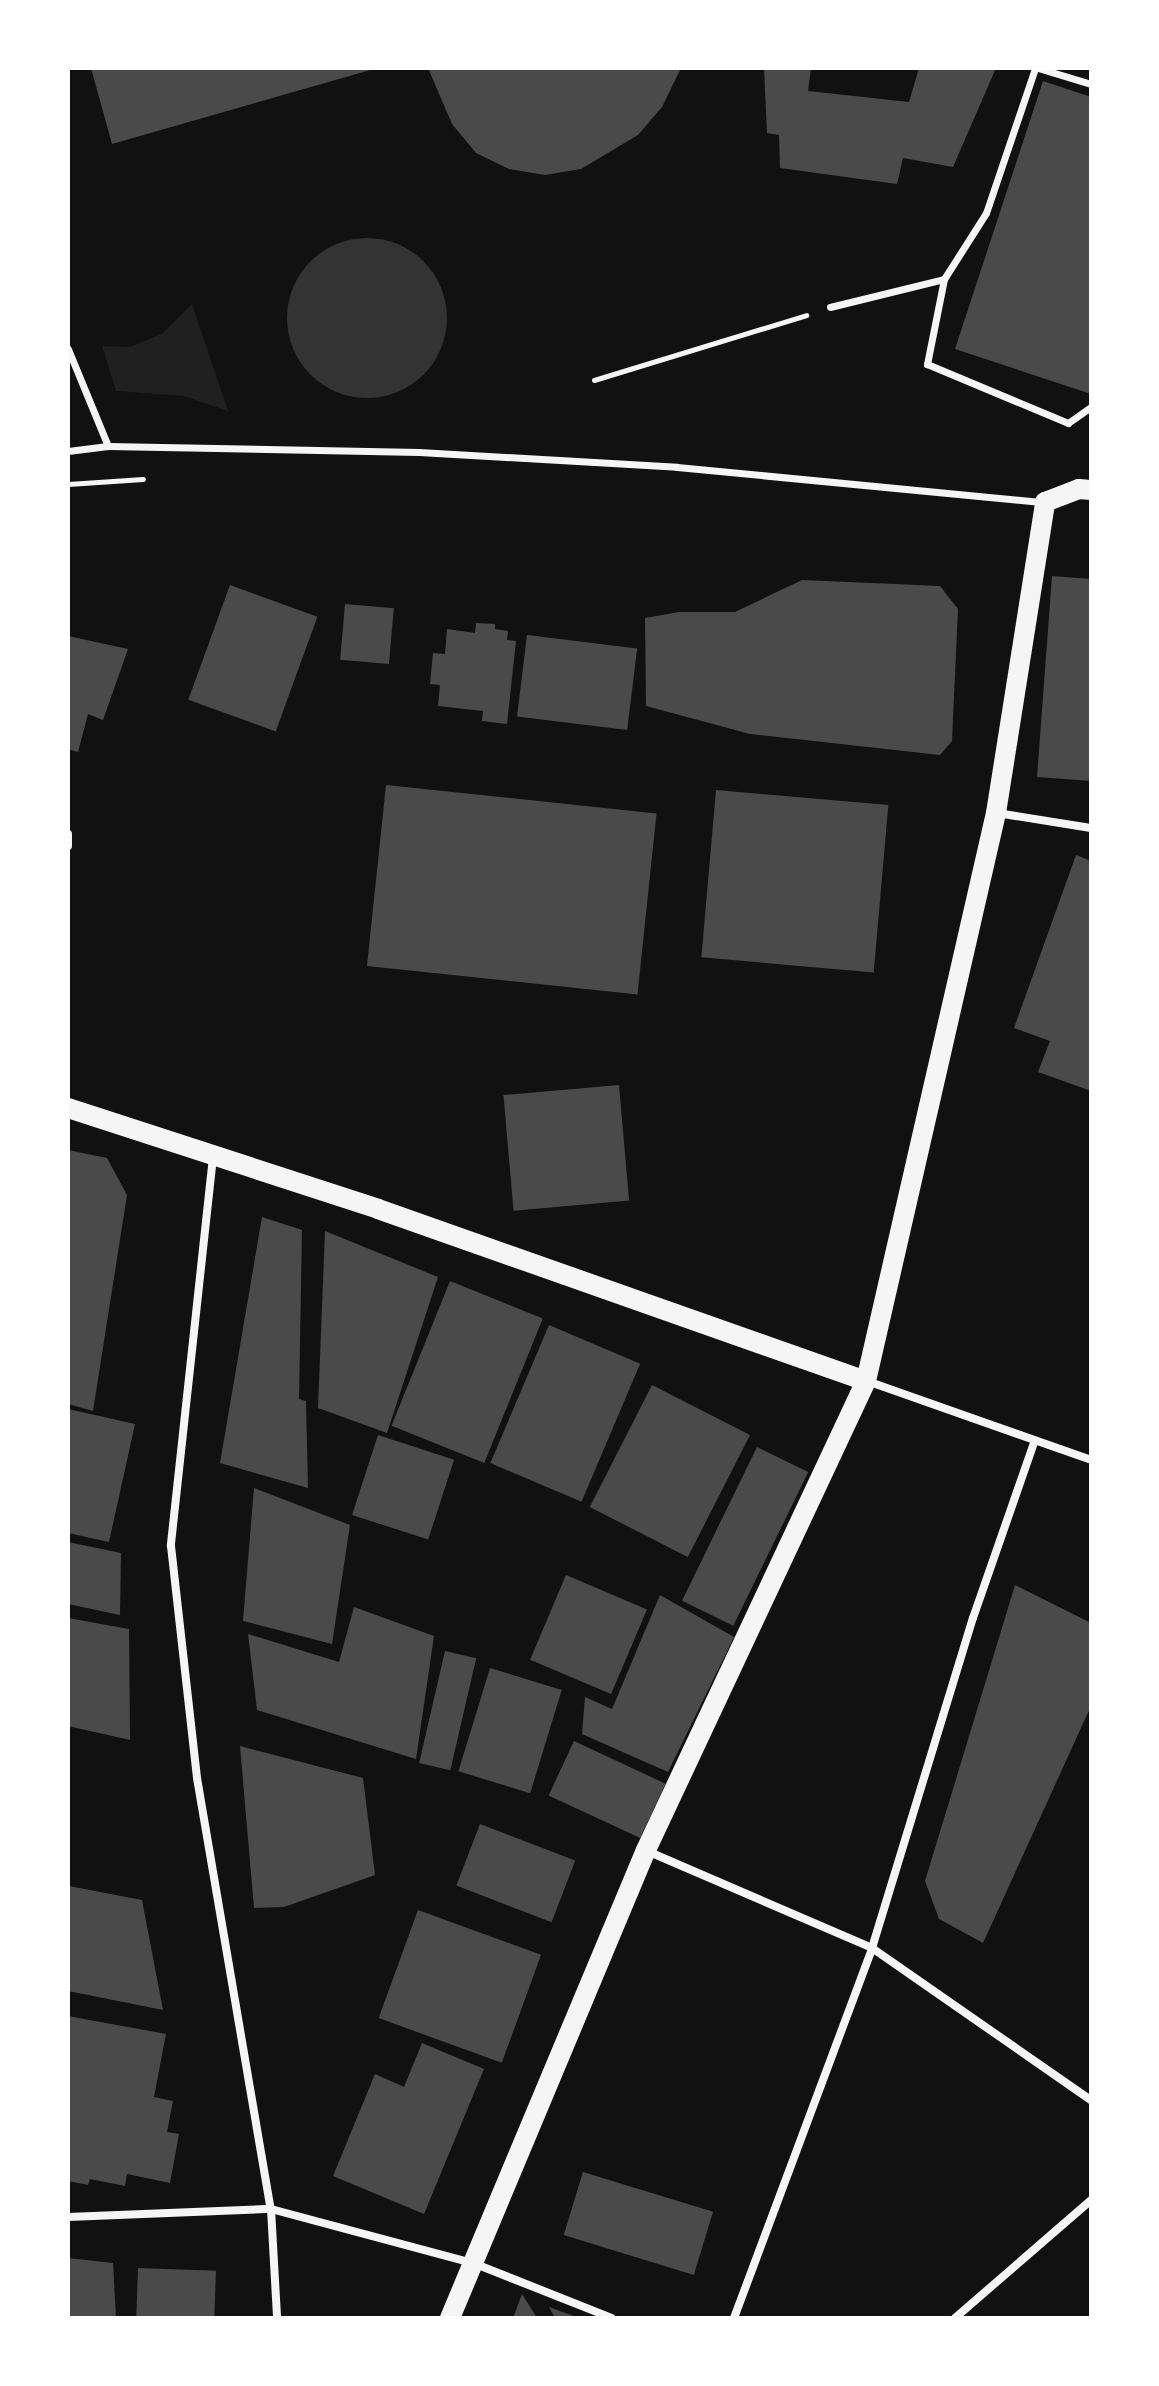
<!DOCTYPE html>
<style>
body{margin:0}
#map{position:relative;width:1159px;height:2386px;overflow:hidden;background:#111;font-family:Mulish,sans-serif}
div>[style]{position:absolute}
.green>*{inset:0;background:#202020}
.water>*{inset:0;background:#333}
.round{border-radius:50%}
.building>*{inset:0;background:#4a4a4a;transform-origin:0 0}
.path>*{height:5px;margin:-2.5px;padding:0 2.5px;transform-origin:2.5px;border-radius:2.5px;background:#f5f5f5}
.pedestrian>*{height:7px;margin:-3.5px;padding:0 3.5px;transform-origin:3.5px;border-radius:3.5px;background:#f5f5f5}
.minor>*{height:8px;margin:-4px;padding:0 4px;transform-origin:4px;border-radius:4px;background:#f5f5f5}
.primary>*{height:20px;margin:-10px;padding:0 10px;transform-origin:10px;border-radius:10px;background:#f5f5f5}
span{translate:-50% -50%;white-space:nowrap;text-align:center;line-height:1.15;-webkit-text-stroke:7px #fff;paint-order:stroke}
.frame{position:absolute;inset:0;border:70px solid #fff;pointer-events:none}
</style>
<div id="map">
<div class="green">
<i style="clip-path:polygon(192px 304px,228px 411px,184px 396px,116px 391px,102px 346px,130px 347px,162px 334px)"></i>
</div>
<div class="water">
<i class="round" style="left:287px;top:238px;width:160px;height:160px"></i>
</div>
<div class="building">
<i style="clip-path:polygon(91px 68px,374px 68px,374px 69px,112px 144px)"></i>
<i style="clip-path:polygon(428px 68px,681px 68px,662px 107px,638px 135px,581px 169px,545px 175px,509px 169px,476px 153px,452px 124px)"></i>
<i style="clip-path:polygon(764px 68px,811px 68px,808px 91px,909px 102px,919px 68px,996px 68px,953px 167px,903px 158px,897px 184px,780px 168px,779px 135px,767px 133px)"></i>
<i style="clip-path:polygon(1043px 81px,1091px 97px,1091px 394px,955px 349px)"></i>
<i style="clip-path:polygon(1052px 576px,1091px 579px,1091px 781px,1037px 777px)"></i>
<i style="clip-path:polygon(802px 580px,940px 586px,958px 609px,952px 741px,940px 755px,750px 734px,646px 706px,645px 618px,679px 612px,735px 612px)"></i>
<i style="left:230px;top:585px;width:93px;height:122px;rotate:20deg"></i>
<i style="left:345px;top:604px;width:49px;height:56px;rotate:5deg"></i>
<i style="clip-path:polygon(476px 623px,495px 624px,495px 629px,508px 631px,507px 640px,516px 641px,507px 724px,482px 721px,483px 711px,438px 706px,440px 685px,430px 684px,433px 653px,445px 654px,447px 629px,475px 633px)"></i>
<i style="left:527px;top:635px;width:111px;height:82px;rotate:7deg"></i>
<i style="clip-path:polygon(68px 636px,128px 649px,103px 720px,88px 714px,78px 752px,68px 749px)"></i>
<i style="left:386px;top:785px;width:272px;height:182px;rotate:6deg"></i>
<i style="left:716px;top:790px;width:173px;height:168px;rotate:5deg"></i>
<i style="clip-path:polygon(1076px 855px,1091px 861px,1091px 1091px,1038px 1072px,1050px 1041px,1014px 1028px)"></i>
<i style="left:619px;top:1085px;width:116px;height:116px;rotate:85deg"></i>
<i style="clip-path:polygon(68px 1150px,107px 1158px,127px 1195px,93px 1411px,68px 1404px)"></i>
<i style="clip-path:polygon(262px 1217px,302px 1230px,299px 1399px,306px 1401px,308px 1488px,220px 1463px)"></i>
<i style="clip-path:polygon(325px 1231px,438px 1277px,387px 1433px,318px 1408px)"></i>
<i style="left:450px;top:1281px;width:100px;height:156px;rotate:22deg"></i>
<i style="left:549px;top:1325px;width:99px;height:150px;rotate:23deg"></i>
<i style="left:652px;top:1385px;width:110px;height:137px;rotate:27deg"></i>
<i style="clip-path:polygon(68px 1409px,135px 1424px,109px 1542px,68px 1533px)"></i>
<i style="left:378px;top:1435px;width:80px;height:84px;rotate:18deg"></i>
<i style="left:757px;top:1447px;width:57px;height:171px;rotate:26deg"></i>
<i style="clip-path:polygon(254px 1488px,350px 1525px,332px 1644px,243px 1621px)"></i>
<i style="clip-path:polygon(68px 1542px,121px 1553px,120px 1615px,68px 1604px)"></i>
<i style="left:566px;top:1575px;width:88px;height:92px;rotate:23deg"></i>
<i style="clip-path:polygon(1015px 1585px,1091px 1623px,1091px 1706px,983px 1943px,939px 1919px,925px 1881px)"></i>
<i style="clip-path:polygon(660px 1595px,734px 1637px,668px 1772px,582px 1734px,585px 1697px,612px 1709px)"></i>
<i style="clip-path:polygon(354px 1607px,434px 1636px,416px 1759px,257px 1710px,248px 1634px,339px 1662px)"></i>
<i style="clip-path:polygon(68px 1618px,129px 1629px,130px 1740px,68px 1726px)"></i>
<i style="left:445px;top:1651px;width:32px;height:115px;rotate:13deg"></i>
<i style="left:490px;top:1668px;width:75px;height:108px;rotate:17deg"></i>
<i style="left:574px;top:1741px;width:101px;height:60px;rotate:25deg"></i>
<i style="clip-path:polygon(240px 1746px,363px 1778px,375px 1875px,284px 1907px,254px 1908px)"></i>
<i style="left:480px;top:1824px;width:102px;height:66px;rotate:21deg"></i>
<i style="clip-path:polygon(69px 1886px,142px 1900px,163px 2010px,68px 1991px)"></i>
<i style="left:418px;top:1910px;width:131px;height:115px;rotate:20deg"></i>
<i style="clip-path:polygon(68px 2016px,166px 2034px,154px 2097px,173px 2101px,167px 2132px,179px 2134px,170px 2183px,127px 2174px,125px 2186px,90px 2179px,88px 2185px,68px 2181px)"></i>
<i style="clip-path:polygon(422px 2043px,484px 2069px,424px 2214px,333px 2176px,375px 2074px,404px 2087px)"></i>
<i style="left:583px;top:2172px;width:136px;height:66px;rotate:17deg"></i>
<i style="clip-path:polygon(68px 2258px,113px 2263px,116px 2318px,68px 2318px)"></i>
<i style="left:138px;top:2268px;width:78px;height:50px;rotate:2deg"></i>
<i style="clip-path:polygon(522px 2294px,537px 2318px,513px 2318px)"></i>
<i style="clip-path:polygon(549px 2307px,579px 2318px,555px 2318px)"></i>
</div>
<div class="path">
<i style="left:594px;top:380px;width:222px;rotate:-17deg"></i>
<i style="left:68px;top:484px;width:75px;rotate:-3.8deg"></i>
</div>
<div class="pedestrian">
<i style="left:1038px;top:68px;width:55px;rotate:16.8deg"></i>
<i style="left:944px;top:279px;width:87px;rotate:101.3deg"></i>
<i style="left:927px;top:364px;width:153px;rotate:22.7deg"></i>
<i style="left:1068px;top:423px;width:28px;rotate:-35deg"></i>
<i style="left:830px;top:307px;width:117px;rotate:-13.8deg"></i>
<i style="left:944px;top:279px;width:78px;rotate:-57.5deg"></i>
<i style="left:986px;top:213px;width:153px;rotate:-71.3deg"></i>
<i style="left:68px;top:349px;width:105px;rotate:67.6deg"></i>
<i style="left:68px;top:451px;width:40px;rotate:-7.1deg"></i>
<i style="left:108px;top:446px;width:311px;rotate:1.1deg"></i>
<i style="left:419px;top:452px;width:258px;rotate:3.3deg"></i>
<i style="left:677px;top:467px;width:368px;rotate:5.5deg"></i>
</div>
<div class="minor">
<i style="left:997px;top:813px;width:95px;rotate:9.1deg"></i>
<i style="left:68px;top:834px;width:12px;rotate:90deg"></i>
<i style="left:213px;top:1157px;width:391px;rotate:96.2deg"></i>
<i style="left:171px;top:1546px;width:233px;rotate:83.6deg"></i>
<i style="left:197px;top:1778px;width:437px;rotate:80.3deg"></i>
<i style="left:271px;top:2209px;width:109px;rotate:86.8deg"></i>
<i style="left:867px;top:1381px;width:238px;rotate:19.4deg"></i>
<i style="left:647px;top:1851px;width:245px;rotate:23.3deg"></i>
<i style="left:872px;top:1948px;width:267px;rotate:34.8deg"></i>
<i style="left:68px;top:2217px;width:203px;rotate:-2.3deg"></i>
<i style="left:271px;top:2209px;width:209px;rotate:15deg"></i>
<i style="left:473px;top:2263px;width:149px;rotate:21.6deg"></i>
<i style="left:734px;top:2318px;width:395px;rotate:-69.5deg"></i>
<i style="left:872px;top:1948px;width:345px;rotate:-73deg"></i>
<i style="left:973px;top:1618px;width:185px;rotate:-70.8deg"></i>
<i style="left:955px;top:2318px;width:180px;rotate:-40.9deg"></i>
</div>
<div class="primary">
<i style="left:68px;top:1108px;width:326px;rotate:18deg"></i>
<i style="left:378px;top:1209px;width:517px;rotate:19.42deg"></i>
<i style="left:450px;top:2318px;width:507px;rotate:-67.28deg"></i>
<i style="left:646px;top:1850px;width:518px;rotate:-64.87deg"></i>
<i style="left:866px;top:1381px;width:583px;rotate:-77.11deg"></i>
<i style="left:996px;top:813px;width:315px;rotate:-81deg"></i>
<i style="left:1045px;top:502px;width:36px;rotate:-21deg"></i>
<i style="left:1079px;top:489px;width:12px;rotate:5deg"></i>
</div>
<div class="frame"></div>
</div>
